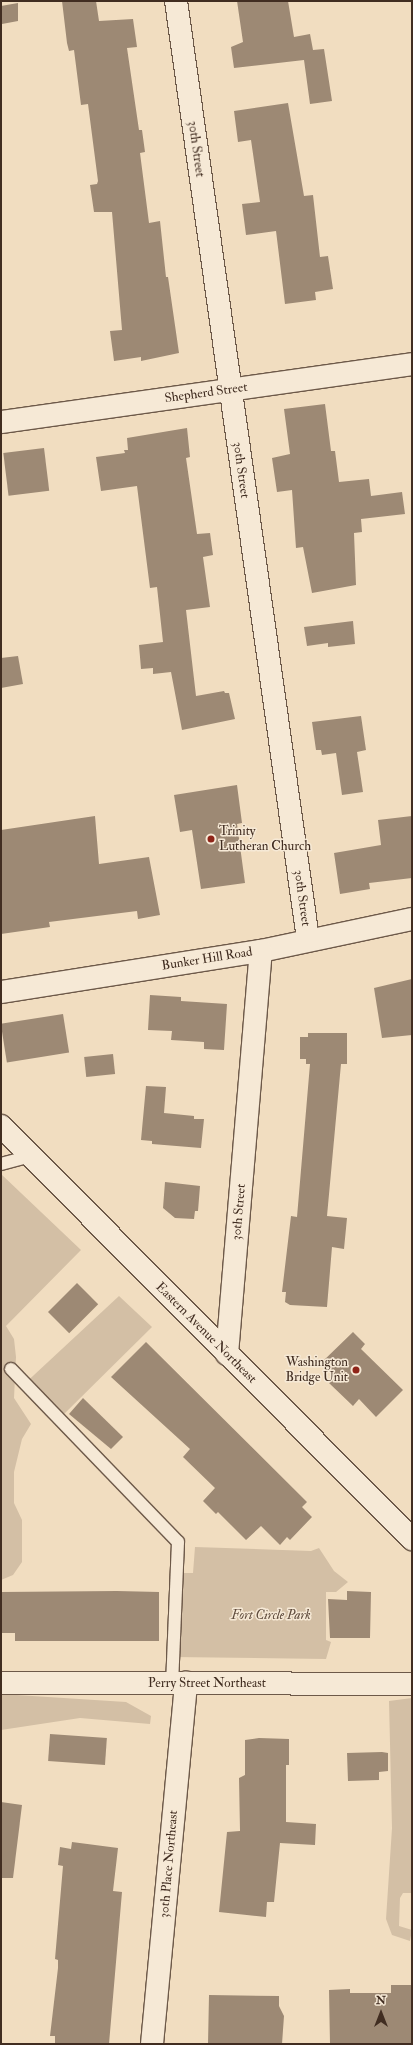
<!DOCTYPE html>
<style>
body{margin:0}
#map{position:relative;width:413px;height:2045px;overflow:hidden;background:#f1ddc0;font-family:"IM FELL Double Pica",serif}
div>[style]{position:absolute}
.green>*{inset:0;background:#d3bfa5}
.building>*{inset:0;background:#9d8974;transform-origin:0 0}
.roads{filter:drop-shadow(1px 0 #6d5949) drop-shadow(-1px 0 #6d5949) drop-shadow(0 1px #6d5949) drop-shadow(0 -1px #6d5949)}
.service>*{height:12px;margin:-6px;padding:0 6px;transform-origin:6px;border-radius:6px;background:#f6e9d6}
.minor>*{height:22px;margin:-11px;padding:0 11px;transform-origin:11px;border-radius:11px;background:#f6e9d6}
.secondary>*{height:22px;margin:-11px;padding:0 11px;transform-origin:11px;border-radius:11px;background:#f6e9d6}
.dots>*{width:11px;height:11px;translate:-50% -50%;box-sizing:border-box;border:2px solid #f6e9d6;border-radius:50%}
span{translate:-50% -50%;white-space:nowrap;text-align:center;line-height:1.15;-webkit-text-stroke:3px #f6e9d6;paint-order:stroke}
.street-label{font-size:13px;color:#412d21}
.poi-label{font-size:13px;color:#412d21}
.left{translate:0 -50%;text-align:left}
.right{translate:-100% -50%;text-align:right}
.park-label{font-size:13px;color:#5e4a3b;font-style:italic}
.frame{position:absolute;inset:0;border:2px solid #412d21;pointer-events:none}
.north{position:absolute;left:361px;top:1993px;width:40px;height:40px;-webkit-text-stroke:3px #f6e9d6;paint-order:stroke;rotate:0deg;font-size:11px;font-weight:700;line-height:16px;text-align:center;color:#412d21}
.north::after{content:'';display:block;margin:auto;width:14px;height:18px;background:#412d21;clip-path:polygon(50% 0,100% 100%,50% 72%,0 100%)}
</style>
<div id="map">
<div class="green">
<i style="clip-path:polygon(1px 1174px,81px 1250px,6px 1326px,14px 1339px,16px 1357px,14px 1398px,31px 1424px,22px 1439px,14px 1472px,14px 1503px,22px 1520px,22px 1562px,13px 1575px,1px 1580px)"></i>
<i style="clip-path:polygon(119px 1296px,152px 1327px,60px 1418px,20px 1388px)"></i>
<i style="clip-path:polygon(195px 1547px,311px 1551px,319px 1548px,334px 1571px,348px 1582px,336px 1592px,326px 1592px,326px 1640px,331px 1642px,326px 1659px,173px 1657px,180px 1573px,193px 1573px)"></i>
<i style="clip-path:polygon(1px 1694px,126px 1702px,151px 1716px,150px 1724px,80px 1718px,1px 1730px)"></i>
<i style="clip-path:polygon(412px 1698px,412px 1893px,403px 1893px,400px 1898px,399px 1926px,412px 1930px,410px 1941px,392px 1935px,386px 1919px,392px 1828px,389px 1701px)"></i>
</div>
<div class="building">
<i style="clip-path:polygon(62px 1px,96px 1px,99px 21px,133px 19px,137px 47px,127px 48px,139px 130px,142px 130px,145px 152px,140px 153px,149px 223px,160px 221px,166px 277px,168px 277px,179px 353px,141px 361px,141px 357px,114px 361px,110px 331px,122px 330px,112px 212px,94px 212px,90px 185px,97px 184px,98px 181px,88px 104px,81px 105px,74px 50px,69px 51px,67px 43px)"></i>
<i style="clip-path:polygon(237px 1px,288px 1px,294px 37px,310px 34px,313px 50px,324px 49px,332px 101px,310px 104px,304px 60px,234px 68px,231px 47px,243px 42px)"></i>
<i style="clip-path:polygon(18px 3px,18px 21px,2px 24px,1px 6px)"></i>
<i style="clip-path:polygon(288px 103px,304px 196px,313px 195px,320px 257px,328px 256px,333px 289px,315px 292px,316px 300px,285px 304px,276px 231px,246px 235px,242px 204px,260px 202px,251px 140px,238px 142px,234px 111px)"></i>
<i style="clip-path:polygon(325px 404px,331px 451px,335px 451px,339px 482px,369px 479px,371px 496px,402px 492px,405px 514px,361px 519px,362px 532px,354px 533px,356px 585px,312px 593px,303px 547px,296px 548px,292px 490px,277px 492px,272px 458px,290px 454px,284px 409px)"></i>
<i style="clip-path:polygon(187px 428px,190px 457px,186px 458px,197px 534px,210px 533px,213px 555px,203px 557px,210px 607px,186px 610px,196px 696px,224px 691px,225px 693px,229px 693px,235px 719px,182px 730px,171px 672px,153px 674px,153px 668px,141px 669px,139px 645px,163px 642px,157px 587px,150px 588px,137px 486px,101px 491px,96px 457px,125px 453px,124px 450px,128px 450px,127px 438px)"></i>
<i style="left:44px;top:448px;width:43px;height:41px;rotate:83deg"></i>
<i style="clip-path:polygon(353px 621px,355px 644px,328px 647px,328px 643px,307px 646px,304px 627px)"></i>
<i style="clip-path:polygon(18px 656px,23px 684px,1px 688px,1px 658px)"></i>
<i style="clip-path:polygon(361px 716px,366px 750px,357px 752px,363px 792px,342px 795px,336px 753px,322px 755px,321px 750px,316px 750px,312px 722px)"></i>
<i style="clip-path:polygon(237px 785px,242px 823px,237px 824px,245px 883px,201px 889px,192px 830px,180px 832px,174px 795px)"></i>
<i style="clip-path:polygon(95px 816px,99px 864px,149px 857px,160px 915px,138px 919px,137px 911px,49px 922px,50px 927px,1px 934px,1px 830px)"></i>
<i style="clip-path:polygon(412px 816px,412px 878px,369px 883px,370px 889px,340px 894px,334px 853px,381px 845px,378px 820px)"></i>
<i style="clip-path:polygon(412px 979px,412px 1035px,382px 1038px,374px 988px)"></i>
<i style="clip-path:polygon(150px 995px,181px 997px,181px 1001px,227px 1004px,224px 1050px,204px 1049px,204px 1042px,171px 1040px,172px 1031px,148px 1030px)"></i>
<i style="left:63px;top:1014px;width:39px;height:63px;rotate:81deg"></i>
<i style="clip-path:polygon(308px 1033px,347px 1033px,347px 1064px,341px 1064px,327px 1216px,347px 1218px,344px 1249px,332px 1247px,327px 1307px,290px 1305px,285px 1302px,286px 1292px,282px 1292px,291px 1216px,297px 1217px,310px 1064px,306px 1064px,306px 1059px,300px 1059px,300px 1037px,308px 1037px)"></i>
<i style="left:113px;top:1054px;width:20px;height:29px;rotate:84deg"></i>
<i style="clip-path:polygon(146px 1086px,166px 1087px,164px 1113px,194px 1116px,194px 1119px,204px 1119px,201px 1148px,152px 1144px,152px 1141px,141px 1140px)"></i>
<i style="clip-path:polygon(165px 1182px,200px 1186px,198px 1211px,195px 1211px,194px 1219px,175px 1218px,163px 1208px)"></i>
<i style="left:77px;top:1283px;width:30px;height:41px;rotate:45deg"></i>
<i style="clip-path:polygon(353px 1332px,365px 1344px,361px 1349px,403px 1390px,376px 1417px,359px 1399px,353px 1406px,329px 1383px,335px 1377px,321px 1363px)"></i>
<i style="clip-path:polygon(146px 1342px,307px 1502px,302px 1507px,312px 1517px,290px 1540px,287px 1537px,280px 1545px,261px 1526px,246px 1540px,218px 1512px,216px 1514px,203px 1501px,215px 1488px,183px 1457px,190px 1449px,111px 1377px)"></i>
<i style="clip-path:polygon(83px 1398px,123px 1437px,111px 1449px,69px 1414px)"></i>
<i style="clip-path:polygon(117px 1591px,159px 1592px,159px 1641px,15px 1641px,15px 1633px,1px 1633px,1px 1592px)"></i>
<i style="clip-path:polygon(347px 1591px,371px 1592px,370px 1638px,330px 1638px,328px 1599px,347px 1600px)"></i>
<i style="left:50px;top:1734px;width:57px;height:27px;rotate:4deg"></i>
<i style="clip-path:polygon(259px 1738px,289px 1739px,289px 1765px,286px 1765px,286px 1822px,316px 1824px,315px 1845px,280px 1843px,274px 1902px,267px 1902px,266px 1917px,219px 1912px,227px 1832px,240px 1831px,239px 1778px,245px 1775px,245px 1740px)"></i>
<i style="clip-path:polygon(382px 1752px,388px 1753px,388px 1771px,379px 1772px,379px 1780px,348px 1781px,347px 1753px)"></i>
<i style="clip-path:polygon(1px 1802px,22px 1805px,13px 1878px,1px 1878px)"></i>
<i style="clip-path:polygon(72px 1842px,118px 1848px,113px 1891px,122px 1892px,109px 2044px,55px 2044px,55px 2036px,50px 2036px,58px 1968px,58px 1960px,55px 1959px,63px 1866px,58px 1865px,60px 1847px,71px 1849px)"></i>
<i style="clip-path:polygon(391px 1985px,411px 1985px,412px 2043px,330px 2044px,329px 1990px,350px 1989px,350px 1993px,391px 1993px)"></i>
<i style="clip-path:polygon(209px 1995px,279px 1996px,279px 2006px,284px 2016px,282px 2044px,208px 2044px)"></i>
</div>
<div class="roads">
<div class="service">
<i style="left:1px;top:1164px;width:30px;rotate:-15deg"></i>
<i style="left:11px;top:1369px;width:240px;rotate:46deg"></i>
<i style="left:178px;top:1542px;width:141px;rotate:92.4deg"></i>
</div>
<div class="minor">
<i style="left:176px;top:1px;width:947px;rotate:81.99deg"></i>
<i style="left:1px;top:422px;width:415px;rotate:-8deg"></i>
<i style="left:1px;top:992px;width:263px;rotate:-9deg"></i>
<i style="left:261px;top:951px;width:154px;rotate:-12deg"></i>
<i style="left:227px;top:1354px;width:404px;rotate:-85.2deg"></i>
<i style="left:1px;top:1683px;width:411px;rotate:0.1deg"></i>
<i style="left:152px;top:2044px;width:363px;rotate:-84.6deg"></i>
</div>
<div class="secondary">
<i style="left:1px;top:1126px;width:583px;rotate:45.14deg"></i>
</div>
</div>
<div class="dots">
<i style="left:211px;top:839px;background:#8f2418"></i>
<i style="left:356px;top:1370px;background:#8f2418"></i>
</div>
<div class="street-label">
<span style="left:196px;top:149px;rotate:82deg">30th Street</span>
<span style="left:206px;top:393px;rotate:-8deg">Shepherd Street</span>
<span style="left:241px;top:470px;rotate:82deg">30th Street</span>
<span style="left:302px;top:898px;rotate:82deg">30th Street</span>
<span style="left:207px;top:959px;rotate:-9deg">Bunker Hill Road</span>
<span style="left:239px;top:1212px;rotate:-85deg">30th Street</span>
<span style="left:206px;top:1333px;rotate:45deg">Eastern Avenue Northeast</span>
<span style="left:207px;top:1683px">Perry Street Northeast</span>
<span style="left:169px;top:1864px;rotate:-85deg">30th Place Northeast</span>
</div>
<div class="poi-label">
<span class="left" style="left:219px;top:839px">Trinity<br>Lutheran Church</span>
<span class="right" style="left:348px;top:1370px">Washington<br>Bridge Unit</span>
</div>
<div class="park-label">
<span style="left:271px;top:1615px">Fort Circle Park</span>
</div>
<div class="frame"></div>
<div class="north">N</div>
</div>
